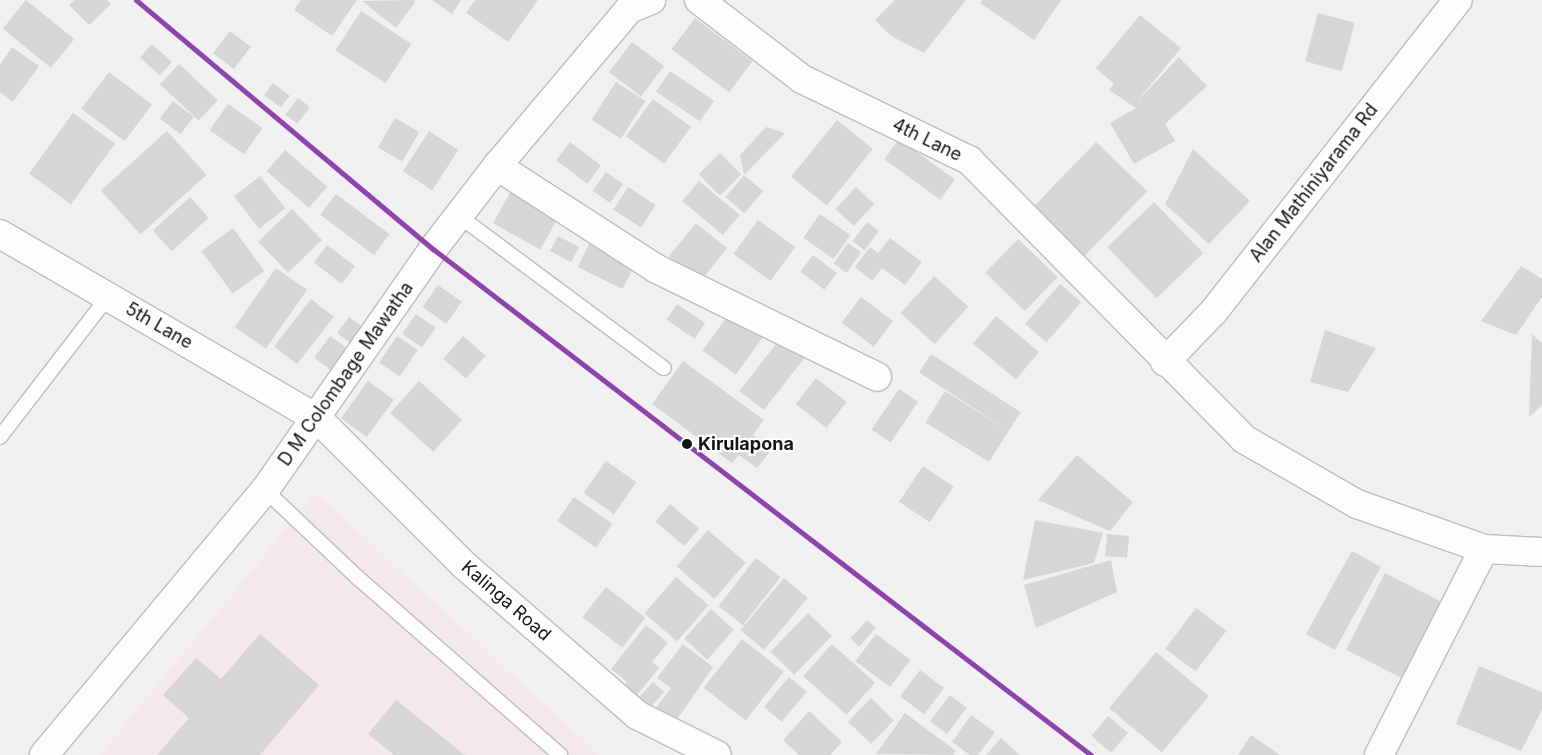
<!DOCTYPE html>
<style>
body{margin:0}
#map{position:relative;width:1542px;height:755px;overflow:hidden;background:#f1f1f2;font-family:Inter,sans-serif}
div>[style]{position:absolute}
.education>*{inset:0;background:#f5e8ee}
.building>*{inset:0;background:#d6d6d6;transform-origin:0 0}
.roads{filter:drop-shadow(1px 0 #bdbdbe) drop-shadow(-1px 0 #bdbdbe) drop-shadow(0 1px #bdbdbe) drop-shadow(0 -1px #bdbdbe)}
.lane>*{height:14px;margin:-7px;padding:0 7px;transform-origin:7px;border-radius:7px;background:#fdfdfd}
.street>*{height:28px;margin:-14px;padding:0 14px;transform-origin:14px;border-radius:14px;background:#fdfdfd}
.secondary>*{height:28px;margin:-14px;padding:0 14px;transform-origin:14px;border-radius:14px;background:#fdfdfd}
.rail-1>*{height:5px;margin:-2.5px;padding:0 2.5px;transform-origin:2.5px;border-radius:2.5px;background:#8e44ad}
.dots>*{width:14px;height:14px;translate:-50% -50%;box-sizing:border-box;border:2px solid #fff;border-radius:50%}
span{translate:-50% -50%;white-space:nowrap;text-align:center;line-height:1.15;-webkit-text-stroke:4.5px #fff;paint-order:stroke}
.street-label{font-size:18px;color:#141515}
.stop-label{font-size:18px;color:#141515;font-weight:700}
.left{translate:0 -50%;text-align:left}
</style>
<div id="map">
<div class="education">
<i style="clip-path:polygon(316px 493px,599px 755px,100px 755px)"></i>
</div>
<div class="building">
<i style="left:26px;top:0;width:62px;height:37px;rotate:39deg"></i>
<i style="clip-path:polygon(75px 0,107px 0,111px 4px,89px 25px,69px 5px)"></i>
<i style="clip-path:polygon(301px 0,357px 0,332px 36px,294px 10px)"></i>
<i style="clip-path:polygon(413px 0,415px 2px,396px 28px,362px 1px)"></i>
<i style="clip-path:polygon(432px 0,461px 0,452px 14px)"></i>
<i style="clip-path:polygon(475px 0,538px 0,508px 42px,466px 13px)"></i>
<i style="clip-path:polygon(895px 0,966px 0,924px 53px,891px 36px,875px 20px)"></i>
<i style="clip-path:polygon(982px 0,1061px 0,1034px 40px,980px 3px)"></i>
<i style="left:361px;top:11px;width:60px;height:47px;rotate:33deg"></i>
<i style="left:1318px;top:13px;width:38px;height:50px;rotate:15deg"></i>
<i style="clip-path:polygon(1140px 15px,1181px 48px,1136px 103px,1179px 57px,1207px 86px,1165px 124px,1175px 141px,1134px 164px,1110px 123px,1136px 108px,1109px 90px,1114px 84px,1096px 68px)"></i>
<i style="left:695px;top:18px;width:72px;height:39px;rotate:37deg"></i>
<i style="left:230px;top:31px;width:26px;height:28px;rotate:37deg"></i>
<i style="left:632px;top:42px;width:40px;height:38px;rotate:37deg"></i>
<i style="left:152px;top:44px;width:27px;height:18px;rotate:42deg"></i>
<i style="clip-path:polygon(12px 47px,39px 66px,13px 102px,0 92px,0 65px)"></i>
<i style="left:179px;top:64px;width:53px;height:28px;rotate:43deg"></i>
<i style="left:670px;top:71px;width:53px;height:25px;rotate:34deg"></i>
<i style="left:109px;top:72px;width:54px;height:46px;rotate:37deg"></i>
<i style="left:616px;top:82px;width:35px;height:45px;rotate:33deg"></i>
<i style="left:273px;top:83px;width:21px;height:15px;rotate:37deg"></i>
<i style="left:298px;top:98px;width:15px;height:21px;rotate:37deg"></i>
<i style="left:653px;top:99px;width:47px;height:46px;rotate:36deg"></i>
<i style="left:173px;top:101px;width:26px;height:22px;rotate:37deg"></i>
<i style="left:228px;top:104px;width:42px;height:32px;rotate:35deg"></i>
<i style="left:73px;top:113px;width:52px;height:75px;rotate:36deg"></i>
<i style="left:395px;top:118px;width:28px;height:34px;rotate:30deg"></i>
<i style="left:837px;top:120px;width:46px;height:73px;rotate:39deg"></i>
<i style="clip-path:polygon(766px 127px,785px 133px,744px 175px,740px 155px)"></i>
<i style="left:167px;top:131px;width:59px;height:89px;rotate:48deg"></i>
<i style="left:429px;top:131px;width:35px;height:48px;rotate:33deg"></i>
<i style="left:899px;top:139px;width:69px;height:25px;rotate:36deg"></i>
<i style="left:570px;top:142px;width:39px;height:23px;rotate:37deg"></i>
<i style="left:1096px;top:142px;width:71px;height:91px;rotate:44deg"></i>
<i style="clip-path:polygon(1193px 149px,1250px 201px,1209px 244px,1165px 204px)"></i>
<i style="left:285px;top:150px;width:56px;height:28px;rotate:41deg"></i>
<i style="left:720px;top:153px;width:30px;height:30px;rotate:45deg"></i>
<i style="left:606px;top:172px;width:21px;height:23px;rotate:35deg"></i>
<i style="left:744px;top:175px;width:25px;height:29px;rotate:40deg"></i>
<i style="left:260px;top:176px;width:41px;height:33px;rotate:52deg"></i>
<i style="left:699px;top:181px;width:53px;height:26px;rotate:40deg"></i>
<i style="left:628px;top:187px;width:33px;height:27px;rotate:33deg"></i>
<i style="left:856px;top:187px;width:25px;height:30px;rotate:43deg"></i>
<i style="left:511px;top:191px;width:54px;height:37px;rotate:29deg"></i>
<i style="left:336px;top:194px;width:67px;height:26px;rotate:37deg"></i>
<i style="left:190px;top:197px;width:28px;height:50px;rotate:48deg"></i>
<i style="left:1154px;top:202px;width:71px;height:65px;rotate:46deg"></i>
<i style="left:292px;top:209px;width:43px;height:47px;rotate:46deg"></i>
<i style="left:820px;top:214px;width:37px;height:29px;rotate:35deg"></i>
<i style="left:758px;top:220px;width:46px;height:42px;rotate:36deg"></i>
<i style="left:867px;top:222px;width:15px;height:24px;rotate:37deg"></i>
<i style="left:696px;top:223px;width:40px;height:43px;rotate:39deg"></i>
<i style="left:233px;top:228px;width:53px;height:39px;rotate:54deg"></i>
<i style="left:558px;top:236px;width:24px;height:17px;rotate:28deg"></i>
<i style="clip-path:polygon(890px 238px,922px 262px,905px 285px,882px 268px,872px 281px,855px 267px,870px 247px,878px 253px)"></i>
<i style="left:1018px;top:239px;width:55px;height:47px;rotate:44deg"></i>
<i style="left:590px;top:242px;width:50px;height:28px;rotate:26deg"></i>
<i style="left:848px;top:243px;width:16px;height:25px;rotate:35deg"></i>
<i style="left:327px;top:245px;width:35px;height:22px;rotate:37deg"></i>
<i style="left:813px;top:255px;width:30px;height:21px;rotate:37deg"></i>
<i style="clip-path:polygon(1521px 266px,1542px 279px,1542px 297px,1516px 335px,1481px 321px)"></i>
<i style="left:276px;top:268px;width:38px;height:72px;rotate:35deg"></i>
<i style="left:934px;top:276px;width:46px;height:50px;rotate:42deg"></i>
<i style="left:1060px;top:284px;width:28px;height:53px;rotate:41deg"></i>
<i style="left:438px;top:285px;width:29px;height:27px;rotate:35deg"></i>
<i style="left:861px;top:297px;width:40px;height:32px;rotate:37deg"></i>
<i style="left:311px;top:299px;width:29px;height:60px;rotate:38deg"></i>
<i style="left:677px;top:304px;width:34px;height:19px;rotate:34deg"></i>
<i style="left:416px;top:314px;width:24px;height:24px;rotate:35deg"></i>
<i style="left:729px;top:314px;width:41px;height:45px;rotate:36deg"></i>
<i style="left:996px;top:316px;width:56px;height:36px;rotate:40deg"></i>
<i style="left:349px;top:317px;width:19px;height:20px;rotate:36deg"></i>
<i style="clip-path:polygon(1325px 330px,1376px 348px,1348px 392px,1310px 382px)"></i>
<i style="clip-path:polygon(1532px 334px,1542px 343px,1542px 405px,1529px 417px)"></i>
<i style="left:330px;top:336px;width:27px;height:27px;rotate:36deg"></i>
<i style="left:397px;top:336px;width:25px;height:32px;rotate:34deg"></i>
<i style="left:463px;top:336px;width:30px;height:30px;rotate:41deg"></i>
<i style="left:780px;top:339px;width:31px;height:66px;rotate:38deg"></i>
<i style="left:931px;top:354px;width:107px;height:22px;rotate:33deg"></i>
<i style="clip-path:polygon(683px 361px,764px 420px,753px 435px,772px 449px,757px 468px,739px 455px,732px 463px,652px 404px)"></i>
<i style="left:816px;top:378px;width:39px;height:33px;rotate:38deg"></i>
<i style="left:368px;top:381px;width:32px;height:46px;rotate:36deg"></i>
<i style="left:419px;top:381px;width:58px;height:43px;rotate:42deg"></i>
<i style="left:899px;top:389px;width:23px;height:49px;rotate:34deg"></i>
<i style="left:945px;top:391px;width:75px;height:37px;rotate:32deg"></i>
<i style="clip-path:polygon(1077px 455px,1133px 502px,1110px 531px,1038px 500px)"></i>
<i style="left:606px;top:461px;width:37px;height:39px;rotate:35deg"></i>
<i style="left:923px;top:466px;width:37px;height:43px;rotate:34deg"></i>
<i style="left:574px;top:497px;width:47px;height:29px;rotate:35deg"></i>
<i style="left:670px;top:504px;width:38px;height:23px;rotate:40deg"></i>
<i style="clip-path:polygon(1035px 520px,1103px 533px,1094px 563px,1023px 580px)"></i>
<i style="left:708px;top:530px;width:50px;height:48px;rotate:41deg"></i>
<i style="left:1107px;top:534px;width:22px;height:22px;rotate:5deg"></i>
<i style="left:1352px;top:551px;width:33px;height:95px;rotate:29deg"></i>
<i style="left:756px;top:558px;width:31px;height:61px;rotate:38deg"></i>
<i style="clip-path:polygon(1111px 560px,1117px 592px,1036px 628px,1024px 585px)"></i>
<i style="left:1385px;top:573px;width:72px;height:86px;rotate:27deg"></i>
<i style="left:676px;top:577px;width:43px;height:48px;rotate:41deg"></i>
<i style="left:784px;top:578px;width:31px;height:68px;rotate:40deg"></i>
<i style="left:606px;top:587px;width:50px;height:38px;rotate:38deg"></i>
<i style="left:1196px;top:608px;width:38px;height:51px;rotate:37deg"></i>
<i style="left:711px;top:609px;width:31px;height:40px;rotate:42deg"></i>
<i style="left:808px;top:613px;width:33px;height:54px;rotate:44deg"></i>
<i style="left:867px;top:620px;width:12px;height:25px;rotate:42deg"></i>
<i style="clip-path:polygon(646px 625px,668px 643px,652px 662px,659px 668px,632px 701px,620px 691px,627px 682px,611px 669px)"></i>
<i style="clip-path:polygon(260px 634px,319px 685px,260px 755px,157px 755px,189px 718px,163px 695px,196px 658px,221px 679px)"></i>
<i style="left:876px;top:634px;width:43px;height:34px;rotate:37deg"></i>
<i style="left:742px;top:639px;width:53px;height:62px;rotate:38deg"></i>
<i style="clip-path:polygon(683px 644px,713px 667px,674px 724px,655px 709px,671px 688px,657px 678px)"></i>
<i style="left:832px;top:644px;width:58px;height:43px;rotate:42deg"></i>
<i style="left:1156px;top:652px;width:69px;height:73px;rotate:40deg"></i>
<i style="clip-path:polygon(1479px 666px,1542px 692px,1542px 710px,1521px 751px,1456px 724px)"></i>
<i style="left:920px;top:670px;width:30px;height:33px;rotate:37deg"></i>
<i style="left:789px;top:677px;width:23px;height:39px;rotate:40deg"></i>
<i style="left:653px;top:682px;width:15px;height:21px;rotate:42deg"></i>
<i style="left:950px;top:695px;width:21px;height:33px;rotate:37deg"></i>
<i style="left:871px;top:698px;width:32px;height:33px;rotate:44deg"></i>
<i style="clip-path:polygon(396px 700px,465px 755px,394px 755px,368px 734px)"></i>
<i style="clip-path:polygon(809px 711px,842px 742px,830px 755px,799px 755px,783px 740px)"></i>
<i style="clip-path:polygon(905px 713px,956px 751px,953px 755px,876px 754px)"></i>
<i style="clip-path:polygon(971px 715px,995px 732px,978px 755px,970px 755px,952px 742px)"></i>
<i style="left:1108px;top:716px;width:26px;height:26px;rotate:40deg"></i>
<i style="clip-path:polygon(1251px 735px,1280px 755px,1238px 755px)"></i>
<i style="clip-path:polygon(1001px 738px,1020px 755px,986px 755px)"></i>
</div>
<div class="roads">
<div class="lane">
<i style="left:459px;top:216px;width:255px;rotate:36.6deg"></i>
<i style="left:0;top:437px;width:177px;rotate:-52.4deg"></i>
<i style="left:265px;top:490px;width:127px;rotate:43.4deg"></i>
<i style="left:357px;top:577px;width:270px;rotate:41.2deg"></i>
</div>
<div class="street">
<i style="left:699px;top:0;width:130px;rotate:37.5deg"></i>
<i style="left:802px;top:79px;width:186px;rotate:25.9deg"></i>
<i style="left:969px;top:160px;width:392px;rotate:45.4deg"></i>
<i style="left:1244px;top:439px;width:130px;rotate:29.9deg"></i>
<i style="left:1357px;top:504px;width:135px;rotate:19.5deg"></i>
<i style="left:1484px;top:549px;width:58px;rotate:3deg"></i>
<i style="left:497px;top:166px;width:190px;rotate:32.8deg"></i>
<i style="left:657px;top:269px;width:245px;rotate:26.1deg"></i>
<i style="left:0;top:234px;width:368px;rotate:30.2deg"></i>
<i style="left:318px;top:419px;width:206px;rotate:45deg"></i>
<i style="left:464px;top:565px;width:229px;rotate:40.9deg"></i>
<i style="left:637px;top:715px;width:89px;rotate:26.6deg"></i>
<i style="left:1165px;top:362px;width:71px;rotate:-46.1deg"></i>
<i style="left:1214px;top:311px;width:395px;rotate:-51.9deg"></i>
<i style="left:1379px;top:755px;width:231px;rotate:-63deg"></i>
</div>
<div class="secondary">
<i style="left:44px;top:755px;width:345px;rotate:-50.2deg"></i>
<i style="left:265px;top:490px;width:294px;rotate:-55.1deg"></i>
<i style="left:433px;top:249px;width:105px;rotate:-52.4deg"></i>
<i style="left:497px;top:166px;width:205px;rotate:-49.9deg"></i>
<i style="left:629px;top:9px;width:24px;rotate:-22deg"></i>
</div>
</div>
<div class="rail-1">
<i style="left:136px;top:0;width:388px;rotate:40deg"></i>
<i style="left:433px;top:249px;width:830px;rotate:37.56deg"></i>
</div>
<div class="dots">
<i style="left:687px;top:444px;background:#141515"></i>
</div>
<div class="street-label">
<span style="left:927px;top:140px;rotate:26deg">4th Lane</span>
<span style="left:1314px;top:183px;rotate:-52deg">Alan Mathiniyarama Rd</span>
<span style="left:159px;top:326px;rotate:30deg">5th Lane</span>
<span style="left:346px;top:374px;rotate:-55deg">D M Colombage Mawatha</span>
<span style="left:506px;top:601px;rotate:41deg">Kalinga Road</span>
</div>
<div class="stop-label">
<span class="left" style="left:698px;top:444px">Kirulapona</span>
</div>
</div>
